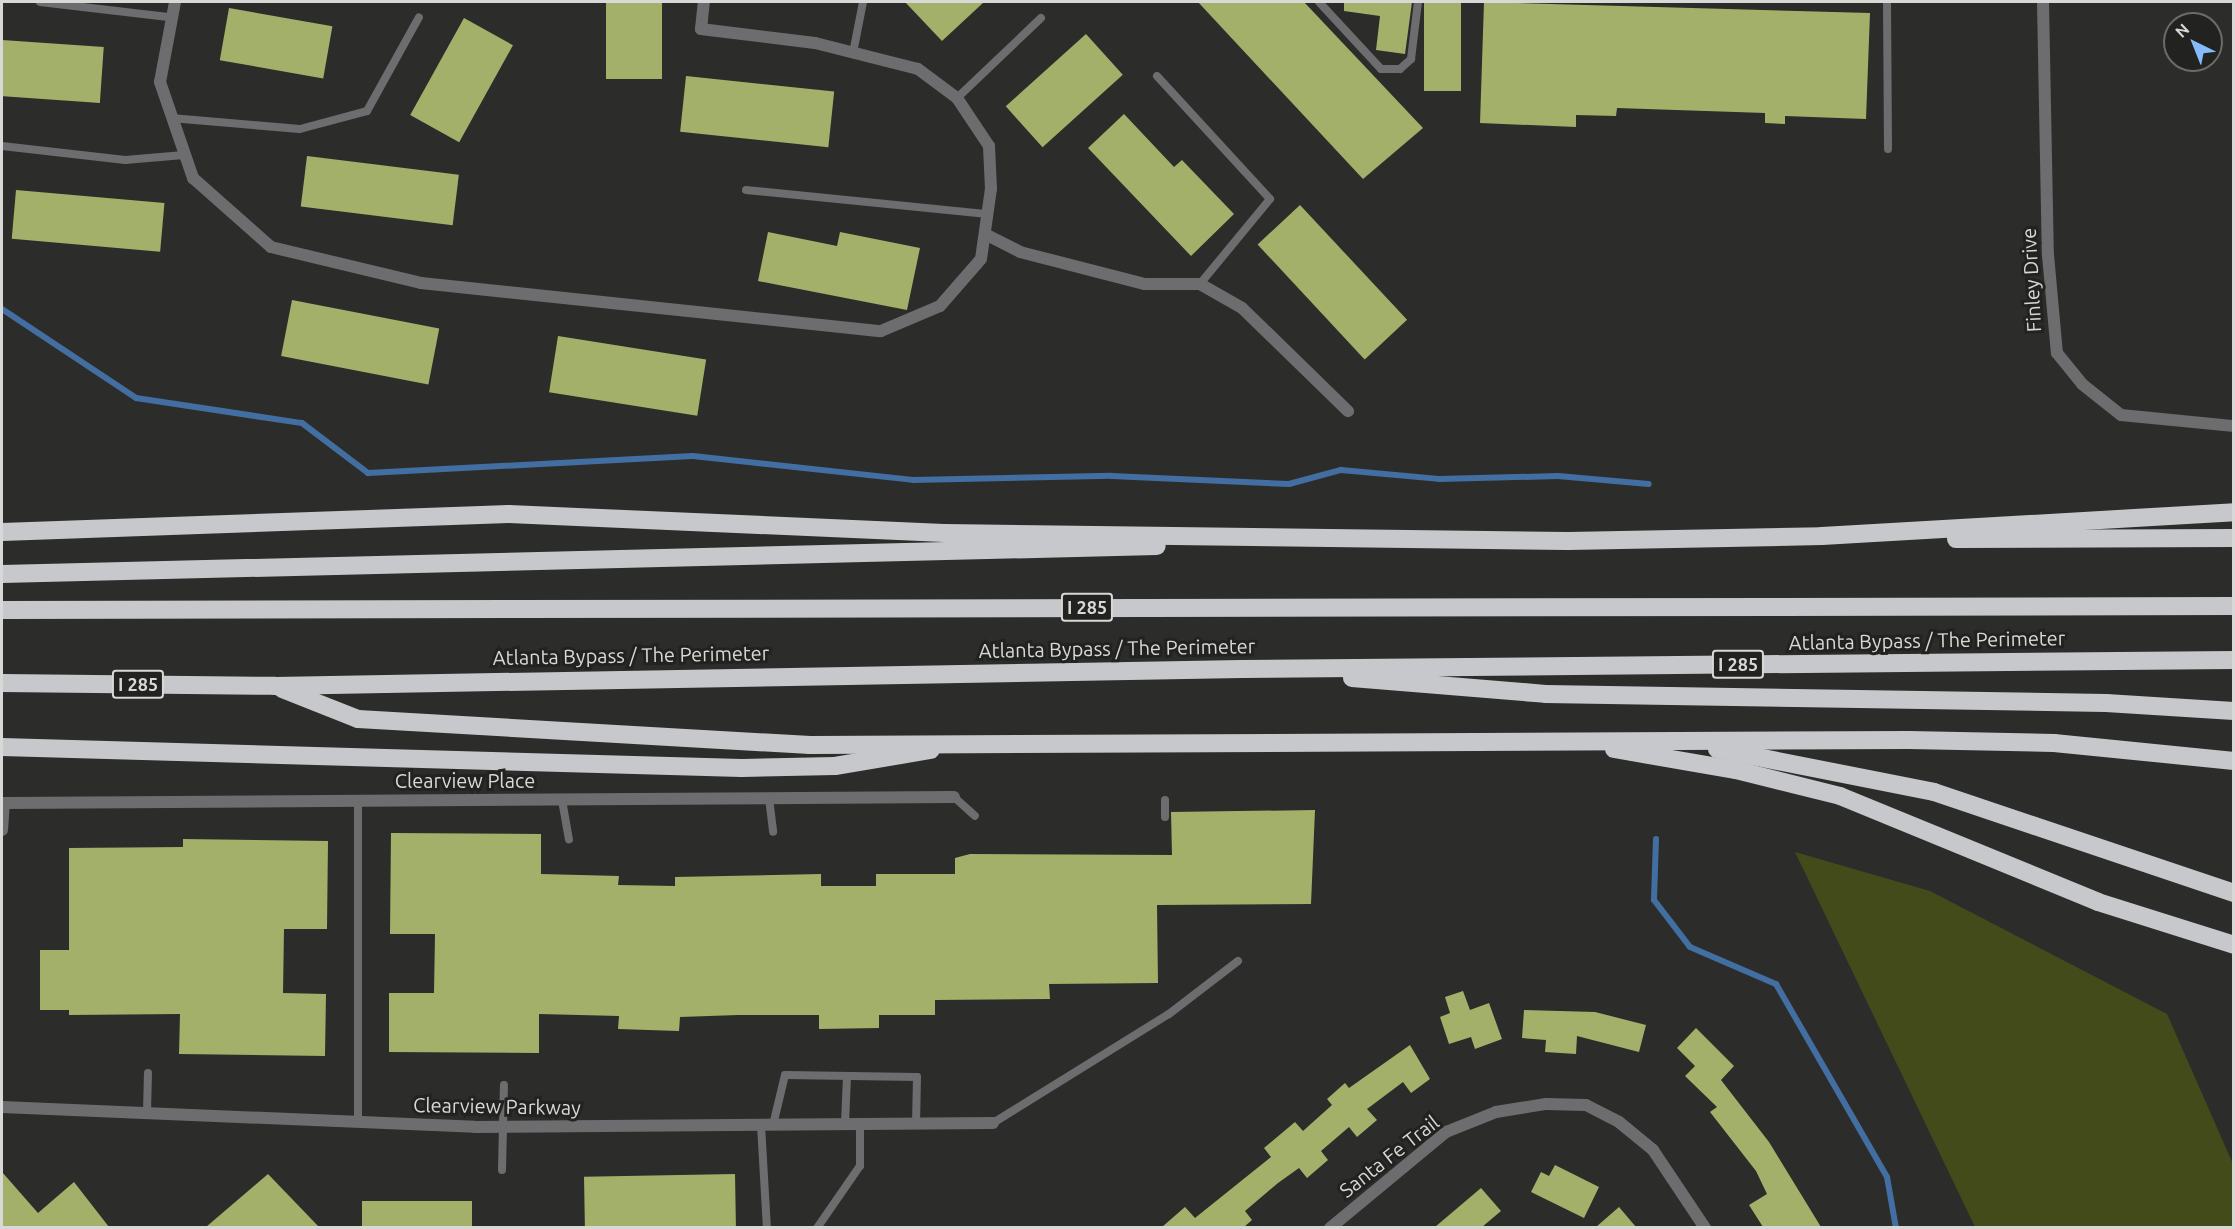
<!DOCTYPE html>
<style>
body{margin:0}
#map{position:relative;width:2235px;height:1229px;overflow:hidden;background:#2c2d2a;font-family:Ubuntu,sans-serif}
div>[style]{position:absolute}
.green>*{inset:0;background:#434b1b}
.stream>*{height:6px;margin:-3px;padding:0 3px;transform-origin:3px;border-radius:3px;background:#436ea2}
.building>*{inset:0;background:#a3b06a;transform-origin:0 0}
.service>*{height:8px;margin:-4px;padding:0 4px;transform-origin:4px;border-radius:4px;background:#6d6d6f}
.minor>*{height:12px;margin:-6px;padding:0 6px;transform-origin:6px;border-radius:6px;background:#6d6d6f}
.motorway>*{height:18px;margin:-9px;padding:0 9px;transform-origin:9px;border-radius:9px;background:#c6c8cb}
span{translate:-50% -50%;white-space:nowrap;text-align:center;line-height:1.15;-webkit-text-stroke:6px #222320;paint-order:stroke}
.shield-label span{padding:2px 4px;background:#222320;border:2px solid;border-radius:4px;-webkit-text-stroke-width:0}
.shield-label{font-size:18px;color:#d8d9d7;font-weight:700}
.street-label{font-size:20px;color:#d8d9d7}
.frame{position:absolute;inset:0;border:3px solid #d8d9d7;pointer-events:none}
.north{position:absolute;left:2163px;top:12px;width:60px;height:60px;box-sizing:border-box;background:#222320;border:2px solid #6b6c69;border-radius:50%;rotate:317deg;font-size:16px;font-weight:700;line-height:24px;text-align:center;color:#d8d9d7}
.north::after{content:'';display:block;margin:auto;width:21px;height:27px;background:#86bbfb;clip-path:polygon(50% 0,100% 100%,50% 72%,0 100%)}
</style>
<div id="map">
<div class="green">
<i style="clip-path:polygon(1795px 852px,1930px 891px,2167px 1014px,2233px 1164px,2233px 1227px,1975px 1227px)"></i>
</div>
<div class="stream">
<i style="left:2px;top:309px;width:161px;rotate:33.6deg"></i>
<i style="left:136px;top:398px;width:168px;rotate:8.6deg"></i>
<i style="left:302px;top:423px;width:83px;rotate:37.1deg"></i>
<i style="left:368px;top:473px;width:325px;rotate:-3deg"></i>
<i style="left:693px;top:456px;width:221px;rotate:6.2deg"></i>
<i style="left:913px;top:480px;width:199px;rotate:-1.2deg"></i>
<i style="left:1112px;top:476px;width:177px;rotate:2.6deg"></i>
<i style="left:1289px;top:484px;width:54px;rotate:-15.1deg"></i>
<i style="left:1341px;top:470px;width:98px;rotate:5.2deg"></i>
<i style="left:1439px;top:479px;width:119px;rotate:-1.4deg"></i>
<i style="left:1558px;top:476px;width:91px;rotate:5deg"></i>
<i style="left:1656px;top:839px;width:61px;rotate:91.9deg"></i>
<i style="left:1654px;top:900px;width:59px;rotate:52.5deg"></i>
<i style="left:1690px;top:947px;width:94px;rotate:23.3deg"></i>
<i style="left:1776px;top:984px;width:223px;rotate:60.1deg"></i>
<i style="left:1887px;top:1177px;width:52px;rotate:80deg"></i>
</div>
<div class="building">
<i style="left:606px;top:2px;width:56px;height:77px"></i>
<i style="clip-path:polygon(905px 2px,984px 2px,942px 41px)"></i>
<i style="clip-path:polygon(1198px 2px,1304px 2px,1423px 128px,1363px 179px)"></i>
<i style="clip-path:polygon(1344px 2px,1412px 2px,1405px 54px,1376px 50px,1380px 16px,1344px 11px)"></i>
<i style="left:1424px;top:2px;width:37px;height:89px"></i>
<i style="clip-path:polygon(1484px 2px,1870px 13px,1866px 119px,1785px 116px,1785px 124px,1765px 123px,1765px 113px,1617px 108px,1616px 116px,1576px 115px,1576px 127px,1480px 123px)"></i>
<i style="left:229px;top:8px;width:105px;height:53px;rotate:10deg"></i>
<i style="left:464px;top:18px;width:56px;height:111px;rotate:29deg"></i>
<i style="left:1086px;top:34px;width:55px;height:108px;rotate:48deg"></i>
<i style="left:2px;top:40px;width:102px;height:56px;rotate:4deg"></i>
<i style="left:686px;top:76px;width:149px;height:56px;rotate:6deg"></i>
<i style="clip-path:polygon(1124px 114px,1174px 167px,1182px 160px,1234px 214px,1191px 256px,1088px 148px)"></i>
<i style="left:307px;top:156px;width:153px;height:51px;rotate:7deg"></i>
<i style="left:16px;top:190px;width:149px;height:49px;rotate:5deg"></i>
<i style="left:1300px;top:205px;width:157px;height:58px;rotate:47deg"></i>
<i style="clip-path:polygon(768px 232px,837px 246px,840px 232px,920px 248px,907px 310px,758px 281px)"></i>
<i style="left:292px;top:300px;width:150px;height:57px;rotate:11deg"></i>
<i style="left:558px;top:336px;width:150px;height:57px;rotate:9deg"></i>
<i style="clip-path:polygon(1315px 810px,1311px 904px,1157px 905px,1158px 983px,1049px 984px,1050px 999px,935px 1000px,935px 1015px,879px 1015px,879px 1028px,819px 1029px,819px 1015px,738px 1015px,680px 1017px,679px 1031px,618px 1029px,619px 1016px,539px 1014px,539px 1053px,389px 1052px,389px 993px,434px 993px,435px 934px,390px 934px,391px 833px,541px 834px,541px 874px,619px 876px,618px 885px,675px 886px,675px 877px,821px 874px,821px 886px,876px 886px,876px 874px,955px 874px,955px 858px,970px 854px,1172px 855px,1171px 812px)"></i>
<i style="clip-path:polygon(183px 839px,328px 841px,327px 929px,284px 929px,283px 993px,326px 994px,325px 1056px,179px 1054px,180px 1014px,69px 1015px,69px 1010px,40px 1010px,40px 950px,69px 950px,69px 848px,183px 847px)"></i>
<i style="clip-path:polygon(1463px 991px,1470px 1010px,1489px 1003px,1502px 1039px,1475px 1049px,1471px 1037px,1449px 1044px,1440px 1017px,1450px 1013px,1445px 997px)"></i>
<i style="clip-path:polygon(1524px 1010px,1595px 1012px,1646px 1025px,1639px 1052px,1577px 1036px,1576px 1054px,1545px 1052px,1546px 1040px,1522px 1038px)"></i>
<i style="clip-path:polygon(1696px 1028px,1734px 1066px,1721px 1080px,1769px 1142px,1821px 1227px,1763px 1227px,1749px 1205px,1767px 1194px,1756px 1171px,1710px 1112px,1717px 1107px,1685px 1076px,1695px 1066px,1677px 1048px)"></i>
<i style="clip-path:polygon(1410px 1045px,1430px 1079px,1411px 1093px,1403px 1082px,1367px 1109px,1377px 1120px,1357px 1137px,1349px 1127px,1321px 1151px,1328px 1160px,1307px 1178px,1299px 1168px,1278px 1183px,1245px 1211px,1252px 1220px,1244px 1227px,1162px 1227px,1185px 1207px,1195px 1218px,1271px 1157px,1264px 1148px,1295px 1122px,1303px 1131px,1332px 1105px,1327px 1099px,1345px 1083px,1349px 1088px)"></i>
<i style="clip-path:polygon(1555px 1165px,1599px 1187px,1584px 1218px,1531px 1192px,1541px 1172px,1549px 1176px)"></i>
<i style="clip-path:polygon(2px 1172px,38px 1213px,74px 1182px,109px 1227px,2px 1227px)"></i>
<i style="clip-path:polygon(268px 1174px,319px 1227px,206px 1227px)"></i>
<i style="left:735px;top:1174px;width:53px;height:151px;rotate:89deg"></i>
<i style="clip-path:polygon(1481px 1188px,1501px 1211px,1482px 1227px,1435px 1227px)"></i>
<i style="left:362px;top:1201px;width:110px;height:26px"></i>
<i style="clip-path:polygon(1619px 1207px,1636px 1227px,1596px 1227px)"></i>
</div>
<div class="service">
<i style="left:40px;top:2px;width:129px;rotate:6.7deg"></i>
<i style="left:1319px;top:2px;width:91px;rotate:47.2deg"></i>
<i style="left:1381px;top:69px;width:19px"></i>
<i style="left:1400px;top:69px;width:15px;rotate:-42deg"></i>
<i style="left:1411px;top:59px;width:57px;rotate:-83deg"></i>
<i style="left:1887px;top:2px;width:147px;rotate:89.6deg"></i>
<i style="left:853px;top:53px;width:52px;rotate:-78.9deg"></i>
<i style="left:1157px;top:76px;width:167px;rotate:47.4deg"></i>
<i style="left:1270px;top:199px;width:110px;rotate:129.5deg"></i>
<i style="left:957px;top:98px;width:116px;rotate:-43.6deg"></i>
<i style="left:171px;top:118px;width:129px;rotate:4.9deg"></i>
<i style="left:300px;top:129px;width:69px;rotate:-15deg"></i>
<i style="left:367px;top:111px;width:107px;rotate:-61deg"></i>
<i style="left:2px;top:146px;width:124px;rotate:6.5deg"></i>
<i style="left:125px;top:160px;width:59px;rotate:-4.8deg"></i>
<i style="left:746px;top:190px;width:243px;rotate:5.7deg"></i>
<i style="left:954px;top:797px;width:28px;rotate:42deg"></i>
<i style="left:769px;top:798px;width:34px;rotate:83deg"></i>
<i style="left:562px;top:800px;width:40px;rotate:80deg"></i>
<i style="left:1165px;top:800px;width:17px;rotate:90deg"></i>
<i style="left:147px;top:1113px;width:40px;rotate:-88.6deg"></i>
<i style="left:358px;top:1122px;width:322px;rotate:-90deg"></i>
<i style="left:993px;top:1123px;width:207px;rotate:-31.8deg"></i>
<i style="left:1169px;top:1014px;width:87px;rotate:-37.5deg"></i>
<i style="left:845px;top:1124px;width:48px;rotate:-87.6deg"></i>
<i style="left:761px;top:1125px;width:103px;rotate:86.7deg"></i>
<i style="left:773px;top:1125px;width:51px;rotate:-76.5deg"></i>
<i style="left:785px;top:1075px;width:132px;rotate:0.9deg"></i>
<i style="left:917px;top:1077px;width:46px;rotate:91.2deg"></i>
<i style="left:502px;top:1170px;width:85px;rotate:-88.7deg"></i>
<i style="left:817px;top:1228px;width:75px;rotate:-55.3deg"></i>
<i style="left:860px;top:1166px;width:42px;rotate:-90deg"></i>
</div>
<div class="minor">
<i style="left:175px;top:2px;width:81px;rotate:100.6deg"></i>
<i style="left:160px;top:82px;width:102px;rotate:71deg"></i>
<i style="left:193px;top:178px;width:104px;rotate:41.5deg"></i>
<i style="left:271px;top:247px;width:154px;rotate:13.5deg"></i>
<i style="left:421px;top:283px;width:462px;rotate:6deg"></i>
<i style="left:881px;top:331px;width:64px;rotate:-23deg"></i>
<i style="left:940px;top:306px;width:62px;rotate:-48.9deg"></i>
<i style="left:981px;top:259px;width:71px;rotate:-81.9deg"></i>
<i style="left:991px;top:189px;width:43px;rotate:-92.7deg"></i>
<i style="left:989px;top:146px;width:58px;rotate:-123.7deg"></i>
<i style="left:957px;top:98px;width:49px;rotate:-143.4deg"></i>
<i style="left:918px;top:69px;width:106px;rotate:-165.8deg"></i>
<i style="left:815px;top:43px;width:115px;rotate:-173deg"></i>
<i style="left:701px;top:29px;width:27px;rotate:-84deg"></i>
<i style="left:2043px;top:2px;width:253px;rotate:88.9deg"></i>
<i style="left:2048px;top:255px;width:98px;rotate:84.8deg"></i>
<i style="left:2057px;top:353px;width:40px;rotate:51deg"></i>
<i style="left:2082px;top:384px;width:50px;rotate:38.5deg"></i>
<i style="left:2121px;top:415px;width:114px;rotate:5.6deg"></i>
<i style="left:985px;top:234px;width:39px;rotate:27deg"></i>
<i style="left:1020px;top:252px;width:129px;rotate:14.4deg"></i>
<i style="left:1145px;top:284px;width:55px"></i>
<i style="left:1200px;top:284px;width:48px;rotate:29.7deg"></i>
<i style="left:1242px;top:308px;width:148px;rotate:44.2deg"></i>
<i style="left:2px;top:830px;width:27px;rotate:-86deg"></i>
<i style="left:4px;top:803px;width:950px;rotate:-0.36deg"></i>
<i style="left:2px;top:1107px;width:473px;rotate:2.4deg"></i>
<i style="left:475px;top:1127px;width:518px;rotate:-0.44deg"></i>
<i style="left:1330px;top:1228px;width:151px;rotate:-39.6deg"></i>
<i style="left:1446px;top:1132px;width:54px;rotate:-21.8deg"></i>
<i style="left:1496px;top:1112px;width:51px;rotate:-9.1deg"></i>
<i style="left:1546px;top:1104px;width:40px;rotate:1.4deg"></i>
<i style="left:1586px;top:1105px;width:37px;rotate:27deg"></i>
<i style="left:1619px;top:1122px;width:44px;rotate:39.5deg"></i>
<i style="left:1653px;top:1150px;width:94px;rotate:56.3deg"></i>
</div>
<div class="motorway">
<i style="left:2px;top:532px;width:507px;rotate:-2.03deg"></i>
<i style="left:509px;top:514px;width:435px;rotate:2.5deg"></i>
<i style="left:944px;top:533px;width:624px;rotate:0.73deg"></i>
<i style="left:1568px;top:541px;width:254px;rotate:-1.1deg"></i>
<i style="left:1822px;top:536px;width:413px;rotate:-3.3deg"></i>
<i style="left:1956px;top:539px;width:278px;rotate:-0.2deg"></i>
<i style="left:2px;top:574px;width:1155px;rotate:-1.39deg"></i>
<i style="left:2px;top:610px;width:2232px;rotate:-0.1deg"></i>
<i style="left:1352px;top:678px;width:194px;rotate:4.7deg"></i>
<i style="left:1545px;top:694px;width:561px;rotate:0.92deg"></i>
<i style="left:2106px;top:703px;width:128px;rotate:3.6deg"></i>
<i style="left:2px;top:683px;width:273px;rotate:0.6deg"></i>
<i style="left:275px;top:686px;width:967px;rotate:-1.01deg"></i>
<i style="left:1242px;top:669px;width:992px;rotate:-0.52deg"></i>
<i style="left:282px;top:689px;width:82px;rotate:21.5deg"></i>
<i style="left:358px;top:719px;width:453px;rotate:3.3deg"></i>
<i style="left:810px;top:745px;width:1099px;rotate:-0.26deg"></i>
<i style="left:1909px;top:740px;width:145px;rotate:1.2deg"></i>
<i style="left:2054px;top:743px;width:181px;rotate:5.7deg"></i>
<i style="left:2px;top:747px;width:740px;rotate:1.63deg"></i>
<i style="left:742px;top:768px;width:93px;rotate:-1.2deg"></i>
<i style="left:835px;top:766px;width:97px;rotate:-9.5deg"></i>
<i style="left:1614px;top:749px;width:124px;rotate:9.8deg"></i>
<i style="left:1736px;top:770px;width:107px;rotate:14deg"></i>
<i style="left:1840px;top:796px;width:279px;rotate:22.3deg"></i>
<i style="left:2098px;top:902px;width:143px;rotate:17.5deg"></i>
<i style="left:1717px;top:749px;width:221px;rotate:11.2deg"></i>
<i style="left:1934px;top:792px;width:317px;rotate:18.6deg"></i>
</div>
<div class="shield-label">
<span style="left:1087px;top:607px">I 285</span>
<span style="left:1738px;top:664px">I 285</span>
<span style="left:138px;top:684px">I 285</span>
</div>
<div class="street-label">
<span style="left:2031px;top:280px;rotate:-93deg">Finley Drive</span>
<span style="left:1927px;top:640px;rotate:-1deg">Atlanta Bypass / The Perimeter</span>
<span style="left:1117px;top:648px;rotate:-1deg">Atlanta Bypass / The Perimeter</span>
<span style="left:631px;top:655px;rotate:-1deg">Atlanta Bypass / The Perimeter</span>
<span style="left:465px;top:780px">Clearview Place</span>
<span style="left:497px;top:1106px;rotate:1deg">Clearview Parkway</span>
<span style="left:1389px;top:1156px;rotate:-38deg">Santa Fe Trail</span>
</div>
<div class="frame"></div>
<div class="north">N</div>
</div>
